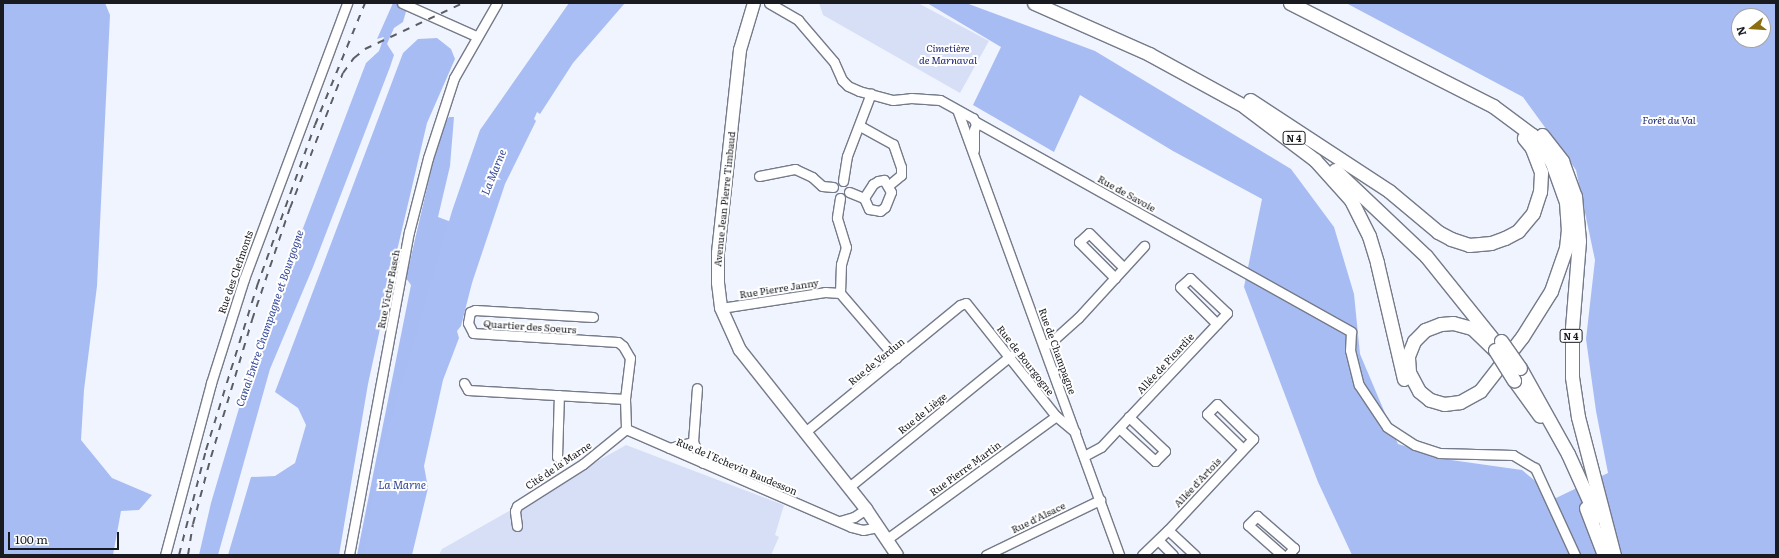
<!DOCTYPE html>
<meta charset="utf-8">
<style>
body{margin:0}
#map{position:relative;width:1779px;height:558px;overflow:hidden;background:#f0f4fe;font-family:Literata,serif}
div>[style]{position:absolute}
.green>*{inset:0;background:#d7dff7}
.forest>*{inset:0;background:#a8bcf4}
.water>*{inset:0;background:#a9bdf5}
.roads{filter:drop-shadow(1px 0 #757a89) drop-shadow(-1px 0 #757a89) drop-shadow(0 1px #757a89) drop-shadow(0 -1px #757a89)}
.minor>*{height:9px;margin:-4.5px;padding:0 4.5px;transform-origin:4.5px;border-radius:4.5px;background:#fff}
.major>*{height:12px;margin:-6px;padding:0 6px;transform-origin:6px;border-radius:6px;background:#fff}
.highway>*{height:13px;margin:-6.5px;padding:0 6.5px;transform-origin:6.5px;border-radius:6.5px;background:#fff}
.rail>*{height:2px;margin-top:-1px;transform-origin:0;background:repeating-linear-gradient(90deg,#5b5d65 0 7px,transparent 0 14px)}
.bridges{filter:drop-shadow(1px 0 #757a89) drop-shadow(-1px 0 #757a89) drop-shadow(0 1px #757a89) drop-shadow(0 -1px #757a89)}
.highway-bridge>*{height:13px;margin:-6.5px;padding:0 6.5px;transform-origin:6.5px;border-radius:6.5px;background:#fff}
span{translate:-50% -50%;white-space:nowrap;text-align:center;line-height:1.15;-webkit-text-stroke:4px #fff;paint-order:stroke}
.shield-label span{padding:1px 3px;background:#fff;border:1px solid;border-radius:3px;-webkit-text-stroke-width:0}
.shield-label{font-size:9px;color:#191b21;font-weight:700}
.park-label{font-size:10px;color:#151f6d;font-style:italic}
.street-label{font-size:10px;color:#191b21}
.water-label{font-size:11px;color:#354899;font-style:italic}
.frame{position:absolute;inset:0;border:4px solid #191b21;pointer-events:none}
.north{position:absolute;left:1731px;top:8px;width:40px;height:40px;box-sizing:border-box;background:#fff;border:1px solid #a3a4a6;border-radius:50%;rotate:253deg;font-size:11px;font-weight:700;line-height:16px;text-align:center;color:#191b21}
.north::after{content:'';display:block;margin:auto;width:14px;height:18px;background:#8a6e0f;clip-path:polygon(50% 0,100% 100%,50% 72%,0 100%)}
.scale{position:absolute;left:8px;top:532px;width:111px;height:18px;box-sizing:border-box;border:2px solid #191b21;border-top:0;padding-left:5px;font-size:12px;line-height:14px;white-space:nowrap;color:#191b21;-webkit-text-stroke:3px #fff;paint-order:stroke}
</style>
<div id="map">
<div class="green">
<i style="clip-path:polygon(819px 3px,918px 3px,989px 41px,960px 93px,823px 15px)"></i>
<i style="clip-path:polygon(626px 445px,784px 505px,775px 535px,779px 537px,771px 555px,439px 555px,442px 549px)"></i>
</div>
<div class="forest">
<i style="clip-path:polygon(3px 3px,105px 3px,110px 15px,97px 286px,84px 390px,81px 440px,112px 478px,152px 495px,139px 510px,121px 511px,113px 555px,3px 555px)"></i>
<i style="clip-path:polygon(evenodd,927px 3px,966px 3px,1095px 51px,1291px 169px,1334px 227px,1354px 294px,1360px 354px,1398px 444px,1451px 460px,1522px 470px,1556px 498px,1608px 473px,1596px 411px,1586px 339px,1595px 260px,1576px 170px,1523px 97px,1346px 3px,1776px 3px,1776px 555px,1352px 555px,1318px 482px,1244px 287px,1262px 199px,1173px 151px,1080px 95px,1054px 152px,973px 105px,1001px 47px,927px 3px,1739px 16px,1763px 16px,1763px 40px,1739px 40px,1739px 16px)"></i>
<i style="clip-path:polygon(437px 38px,451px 49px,455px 59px,427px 123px,396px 255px,368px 384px,339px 555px,228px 555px,251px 477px,275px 476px,295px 463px,306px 425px,298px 408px,275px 392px,403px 53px,418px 39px)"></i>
<i style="clip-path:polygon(449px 117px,454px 117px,450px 166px,438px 217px,454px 223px,374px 555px,357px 555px,411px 285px,406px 278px,441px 128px)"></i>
</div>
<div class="water">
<i style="clip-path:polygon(393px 3px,404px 3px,407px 8px,403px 22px,394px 28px,387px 44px,394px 55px,390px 67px,313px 267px,270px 369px,218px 555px,199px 555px,211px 503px,255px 354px,366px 63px,379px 51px,384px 37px,377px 39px)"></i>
<i style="clip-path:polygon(569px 3px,625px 3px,573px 63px,540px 114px,537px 112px,534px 119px,536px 121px,505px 184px,472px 283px,461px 326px,457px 331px,459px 338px,443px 380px,424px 466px,428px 488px,412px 555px,364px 555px,379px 461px,452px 211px,480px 130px)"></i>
</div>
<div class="roads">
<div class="minor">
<i style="left:402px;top:3px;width:81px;rotate:24deg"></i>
<i style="left:769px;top:3px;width:34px;rotate:30deg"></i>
<i style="left:798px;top:20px;width:55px;rotate:49.4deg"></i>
<i style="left:834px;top:62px;width:20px;rotate:66deg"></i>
<i style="left:842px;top:80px;width:8px;rotate:45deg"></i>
<i style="left:848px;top:86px;width:12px;rotate:24deg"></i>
<i style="left:859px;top:91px;width:35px;rotate:15deg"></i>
<i style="left:893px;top:100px;width:18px;rotate:-6deg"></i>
<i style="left:911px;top:98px;width:29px;rotate:4deg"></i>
<i style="left:940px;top:100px;width:38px;rotate:29deg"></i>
<i style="left:973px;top:118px;width:7px;rotate:63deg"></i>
<i style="left:976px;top:124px;width:6px;rotate:108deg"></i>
<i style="left:974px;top:130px;width:20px;rotate:90deg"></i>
<i style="left:958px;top:112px;width:471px;rotate:70deg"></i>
<i style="left:976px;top:122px;width:430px;rotate:29.2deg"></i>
<i style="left:1351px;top:332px;width:18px;rotate:93deg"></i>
<i style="left:1350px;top:350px;width:36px;rotate:76deg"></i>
<i style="left:1359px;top:385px;width:50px;rotate:56.3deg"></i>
<i style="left:1387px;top:427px;width:33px;rotate:33deg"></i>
<i style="left:1415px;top:445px;width:25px;rotate:18deg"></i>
<i style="left:1439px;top:453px;width:74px;rotate:1.5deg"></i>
<i style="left:1513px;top:455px;width:26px;rotate:31deg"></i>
<i style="left:1535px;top:468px;width:96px;rotate:65.3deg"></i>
<i style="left:860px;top:126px;width:38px;rotate:29deg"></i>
<i style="left:893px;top:144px;width:24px;rotate:71deg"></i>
<i style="left:901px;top:167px;width:8px;rotate:90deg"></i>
<i style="left:901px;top:175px;width:17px;rotate:140deg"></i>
<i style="left:759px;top:176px;width:37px;rotate:-11deg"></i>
<i style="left:795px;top:169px;width:19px;rotate:25deg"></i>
<i style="left:812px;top:177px;width:13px;rotate:42deg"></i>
<i style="left:822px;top:186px;width:11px;rotate:5deg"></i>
<i style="left:843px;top:181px;width:25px;rotate:-81deg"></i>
<i style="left:847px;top:156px;width:67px;rotate:-69.1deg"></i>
<i style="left:849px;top:192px;width:16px;rotate:22deg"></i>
<i style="left:864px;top:198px;width:12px;rotate:66deg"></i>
<i style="left:869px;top:209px;width:11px;rotate:10deg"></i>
<i style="left:880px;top:211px;width:6px;rotate:-39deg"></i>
<i style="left:885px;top:207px;width:16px;rotate:-68deg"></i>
<i style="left:891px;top:192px;width:14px;rotate:-120deg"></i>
<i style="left:884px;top:180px;width:6px;rotate:171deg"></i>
<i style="left:878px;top:181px;width:6px;rotate:149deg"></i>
<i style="left:873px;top:184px;width:17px;rotate:123deg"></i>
<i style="left:840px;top:198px;width:20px;rotate:99deg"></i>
<i style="left:837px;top:218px;width:30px;rotate:73deg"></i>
<i style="left:846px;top:247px;width:18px;rotate:106deg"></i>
<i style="left:841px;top:264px;width:29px;rotate:92deg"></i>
<i style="left:840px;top:293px;width:86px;rotate:49.3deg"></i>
<i style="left:1115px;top:278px;width:51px;rotate:-135deg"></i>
<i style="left:1079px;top:242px;width:13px;rotate:-42deg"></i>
<i style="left:1089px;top:233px;width:49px;rotate:45deg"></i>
<i style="left:721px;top:308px;width:105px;rotate:-8.7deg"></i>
<i style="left:825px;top:292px;width:15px;rotate:4deg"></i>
<i style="left:593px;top:317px;width:118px;rotate:-176.6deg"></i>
<i style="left:475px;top:310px;width:5px;rotate:158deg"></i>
<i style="left:470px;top:312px;width:11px;rotate:100deg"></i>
<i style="left:468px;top:323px;width:11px;rotate:63deg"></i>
<i style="left:473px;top:333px;width:145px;rotate:3.6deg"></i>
<i style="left:618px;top:342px;width:6px;rotate:39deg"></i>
<i style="left:623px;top:346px;width:14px;rotate:60deg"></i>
<i style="left:630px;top:358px;width:41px;rotate:97deg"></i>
<i style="left:625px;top:399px;width:30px;rotate:88deg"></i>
<i style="left:1044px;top:345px;width:6px;rotate:-18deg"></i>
<i style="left:1050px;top:343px;width:38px;rotate:-42deg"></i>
<i style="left:1078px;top:318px;width:98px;rotate:-47.5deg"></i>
<i style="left:464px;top:383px;width:8px;rotate:60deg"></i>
<i style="left:468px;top:390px;width:157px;rotate:3.3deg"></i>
<i style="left:1119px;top:428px;width:49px;rotate:42.5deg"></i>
<i style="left:1155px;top:461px;width:14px;rotate:-45deg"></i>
<i style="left:1165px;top:451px;width:50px;rotate:-136.6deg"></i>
<i style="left:626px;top:429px;width:245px;rotate:23.5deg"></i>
<i style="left:851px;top:527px;width:12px;rotate:14deg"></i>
<i style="left:863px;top:530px;width:16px;rotate:-11deg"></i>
<i style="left:805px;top:432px;width:200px;rotate:-39.3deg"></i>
<i style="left:960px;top:305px;width:6px;rotate:-18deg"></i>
<i style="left:966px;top:303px;width:144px;rotate:51.5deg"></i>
<i style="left:1056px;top:416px;width:25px;rotate:40deg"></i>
<i style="left:693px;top:442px;width:23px;rotate:65deg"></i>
<i style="left:669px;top:448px;width:25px;rotate:-14deg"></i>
<i style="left:693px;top:442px;width:54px;rotate:-85.8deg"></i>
<i style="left:1084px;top:456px;width:19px;rotate:-28deg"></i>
<i style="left:1101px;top:447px;width:41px;rotate:-47deg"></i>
<i style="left:1129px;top:417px;width:143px;rotate:-46.7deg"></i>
<i style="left:1227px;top:313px;width:51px;rotate:-136.6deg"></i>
<i style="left:1190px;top:278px;width:13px;rotate:138deg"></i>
<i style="left:1180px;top:287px;width:52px;rotate:45deg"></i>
<i style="left:557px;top:457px;width:62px;rotate:-88.2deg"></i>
<i style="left:849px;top:487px;width:208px;rotate:-39.1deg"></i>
<i style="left:840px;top:521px;width:15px;rotate:-16deg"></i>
<i style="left:854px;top:517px;width:14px;rotate:-34deg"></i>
<i style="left:517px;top:526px;width:15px;rotate:-98deg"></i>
<i style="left:515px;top:511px;width:5px;rotate:-68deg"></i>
<i style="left:517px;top:506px;width:78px;rotate:-32.5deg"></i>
<i style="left:583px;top:464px;width:55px;rotate:-39.1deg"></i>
<i style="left:1168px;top:530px;width:125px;rotate:-47deg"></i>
<i style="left:1253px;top:439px;width:50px;rotate:-135.8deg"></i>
<i style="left:1217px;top:404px;width:14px;rotate:135deg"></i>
<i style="left:1207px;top:414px;width:50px;rotate:44.2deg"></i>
<i style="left:887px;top:539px;width:209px;rotate:-36deg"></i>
<i style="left:1158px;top:540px;width:21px;rotate:45deg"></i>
<i style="left:165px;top:555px;width:178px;rotate:-75deg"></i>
<i style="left:211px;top:383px;width:109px;rotate:-72.4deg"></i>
<i style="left:244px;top:279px;width:295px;rotate:-69.5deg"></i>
<i style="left:349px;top:555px;width:329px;rotate:-79.5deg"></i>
<i style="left:409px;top:232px;width:76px;rotate:-75.6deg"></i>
<i style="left:428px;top:158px;width:84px;rotate:-72deg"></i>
<i style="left:454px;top:78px;width:86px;rotate:-60.2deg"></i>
<i style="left:986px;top:555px;width:127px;rotate:-25.8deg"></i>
<i style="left:1142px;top:555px;width:36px;rotate:-44deg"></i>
<i style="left:1168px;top:530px;width:37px;rotate:43deg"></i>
<i style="left:1282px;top:555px;width:45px;rotate:-138.6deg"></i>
<i style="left:1248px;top:525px;width:13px;rotate:-45deg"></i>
<i style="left:1257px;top:516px;width:49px;rotate:40.9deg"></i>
<i style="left:1294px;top:548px;width:9px;rotate:131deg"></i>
</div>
<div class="major">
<i style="left:754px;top:3px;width:49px;rotate:106.6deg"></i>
<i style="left:740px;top:50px;width:204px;rotate:96.2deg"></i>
<i style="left:718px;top:253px;width:30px;rotate:90deg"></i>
<i style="left:718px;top:283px;width:25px;rotate:83deg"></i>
<i style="left:721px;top:308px;width:46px;rotate:65.7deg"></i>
<i style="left:740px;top:350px;width:203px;rotate:51.6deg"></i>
<i style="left:866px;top:509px;width:55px;rotate:56deg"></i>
</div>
<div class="highway">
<i style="left:1034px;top:3px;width:126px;rotate:23.9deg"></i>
<i style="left:1149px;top:54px;width:119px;rotate:28.7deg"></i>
<i style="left:1290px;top:3px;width:228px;rotate:26.9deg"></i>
<i style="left:1493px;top:106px;width:49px;rotate:36.6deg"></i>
<i style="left:1532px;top:135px;width:34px;rotate:54deg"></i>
<i style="left:1552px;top:163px;width:41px;rotate:70.3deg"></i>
<i style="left:1566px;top:202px;width:27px;rotate:86deg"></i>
<i style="left:1568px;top:229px;width:19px;rotate:96deg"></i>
<i style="left:1566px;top:248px;width:46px;rotate:109.2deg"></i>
<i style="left:1551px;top:291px;width:54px;rotate:122.2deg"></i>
<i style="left:1522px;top:337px;width:68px;rotate:127.9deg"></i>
<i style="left:1480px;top:391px;width:23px;rotate:151deg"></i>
<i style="left:1460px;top:402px;width:16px;rotate:173deg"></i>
<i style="left:1444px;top:404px;width:15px;rotate:-164deg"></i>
<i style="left:1430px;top:400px;width:14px;rotate:-141deg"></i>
<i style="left:1419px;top:391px;width:21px;rotate:-118deg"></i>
<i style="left:1409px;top:372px;width:16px;rotate:-94deg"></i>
<i style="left:1408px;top:356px;width:16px;rotate:-68deg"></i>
<i style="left:1414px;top:341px;width:16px;rotate:-45deg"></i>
<i style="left:1425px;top:330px;width:17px;rotate:-21deg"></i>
<i style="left:1441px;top:324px;width:12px;rotate:-5deg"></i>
<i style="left:1453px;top:323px;width:20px;rotate:15deg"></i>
<i style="left:1472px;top:328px;width:32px;rotate:44deg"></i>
<i style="left:1250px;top:100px;width:166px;rotate:33.2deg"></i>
<i style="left:1389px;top:191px;width:64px;rotate:39.9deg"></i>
<i style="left:1438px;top:232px;width:15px;rotate:28deg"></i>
<i style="left:1451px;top:239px;width:19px;rotate:18deg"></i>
<i style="left:1469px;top:245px;width:22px;rotate:-5deg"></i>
<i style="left:1491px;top:243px;width:15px;rotate:-20deg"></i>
<i style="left:1505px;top:238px;width:15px;rotate:-28deg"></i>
<i style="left:1518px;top:231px;width:23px;rotate:-50deg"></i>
<i style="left:1533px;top:213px;width:22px;rotate:-72deg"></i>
<i style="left:1540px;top:192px;width:20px;rotate:-87deg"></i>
<i style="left:1541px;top:172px;width:26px;rotate:-111deg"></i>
<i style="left:1532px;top:148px;width:13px;rotate:-129deg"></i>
<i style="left:1245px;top:107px;width:88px;rotate:37.1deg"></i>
<i style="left:1315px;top:160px;width:54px;rotate:48deg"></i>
<i style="left:1351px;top:200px;width:40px;rotate:63.4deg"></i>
<i style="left:1369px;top:236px;width:28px;rotate:73deg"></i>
<i style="left:1377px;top:263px;width:119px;rotate:76.9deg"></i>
<i style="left:1542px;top:135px;width:33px;rotate:52deg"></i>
<i style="left:1562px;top:161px;width:37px;rotate:70deg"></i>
<i style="left:1575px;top:196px;width:45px;rotate:84.9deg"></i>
<i style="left:1579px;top:241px;width:87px;rotate:94.6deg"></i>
<i style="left:1572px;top:328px;width:49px;rotate:90deg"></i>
<i style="left:1572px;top:377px;width:40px;rotate:81.5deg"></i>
<i style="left:1578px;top:417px;width:143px;rotate:75.4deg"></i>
<i style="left:1335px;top:170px;width:125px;rotate:43.4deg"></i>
<i style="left:1426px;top:256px;width:105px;rotate:51.2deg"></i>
<i style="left:1520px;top:368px;width:98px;rotate:60.8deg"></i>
<i style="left:1568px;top:454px;width:68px;rotate:65.7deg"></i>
<i style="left:1514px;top:380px;width:44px;rotate:54.2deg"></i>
<i style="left:1586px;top:508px;width:50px;rotate:69deg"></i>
</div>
</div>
<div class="rail">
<i style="left:179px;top:555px;width:108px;rotate:-75.6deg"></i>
<i style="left:206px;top:450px;width:172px;rotate:-72.7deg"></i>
<i style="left:257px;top:286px;width:171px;rotate:-70.2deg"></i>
<i style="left:315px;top:125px;width:132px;rotate:-67.7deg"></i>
<i style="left:188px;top:555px;width:31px;rotate:-81deg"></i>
<i style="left:193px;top:524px;width:69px;rotate:-75deg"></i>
<i style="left:211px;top:457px;width:143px;rotate:-73.3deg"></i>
<i style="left:252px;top:320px;width:118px;rotate:-71.3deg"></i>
<i style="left:290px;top:208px;width:145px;rotate:-68.6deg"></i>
<i style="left:343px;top:73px;width:19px;rotate:-54deg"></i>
<i style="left:354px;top:58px;width:14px;rotate:-39deg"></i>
<i style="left:365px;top:49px;width:108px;rotate:-25.1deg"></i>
</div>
<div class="bridges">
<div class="highway-bridge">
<i style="left:1501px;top:341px;width:33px;rotate:55deg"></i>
<i style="left:1495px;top:350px;width:36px;rotate:58deg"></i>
</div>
</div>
<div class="shield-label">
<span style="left:1294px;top:138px">N 4</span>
<span style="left:1571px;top:336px">N 4</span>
</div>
<div class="park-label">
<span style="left:948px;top:53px">Cimetière<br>de Marnaval</span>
<span style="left:1669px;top:120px">Forêt du Val</span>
</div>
<div class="street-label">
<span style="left:1127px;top:193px;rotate:29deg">Rue de Savoie</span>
<span style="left:724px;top:199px;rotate:-84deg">Avenue Jean Pierre Timbaud</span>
<span style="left:235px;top:272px;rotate:-71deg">Rue des Clefmonts</span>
<span style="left:779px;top:288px;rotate:-9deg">Rue Pierre Janny</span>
<span style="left:388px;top:289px;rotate:-79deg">Rue Victor Basch</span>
<span style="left:530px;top:326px;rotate:4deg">Quartier des Soeurs</span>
<span style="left:1058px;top:351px;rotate:70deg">Rue de Champagne</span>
<span style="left:1026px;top:360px;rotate:52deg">Rue de Bourgogne</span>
<span style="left:876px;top:361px;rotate:-39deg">Rue de Verdun</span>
<span style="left:1165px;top:363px;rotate:-47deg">Allée de Picardie</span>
<span style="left:922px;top:413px;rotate:-39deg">Rue de Liège</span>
<span style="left:558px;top:465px;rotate:-34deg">Cité de la Marne</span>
<span style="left:737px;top:466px;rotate:23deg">Rue de l'Echevin Baudesson</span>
<span style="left:965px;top:468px;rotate:-36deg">Rue Pierre Martin</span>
<span style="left:1197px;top:482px;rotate:-47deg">Allée d'Artois</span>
<span style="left:1038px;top:517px;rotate:-26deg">Rue d'Alsace</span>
</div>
<div class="water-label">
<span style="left:493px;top:172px;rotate:-68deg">La Marne</span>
<span style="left:269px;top:318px;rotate:-71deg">Canal Entre Champagne et Bourgogne</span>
<span style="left:402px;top:484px">La Marne</span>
</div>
<div class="frame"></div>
<div class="north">N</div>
<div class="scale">100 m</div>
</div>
